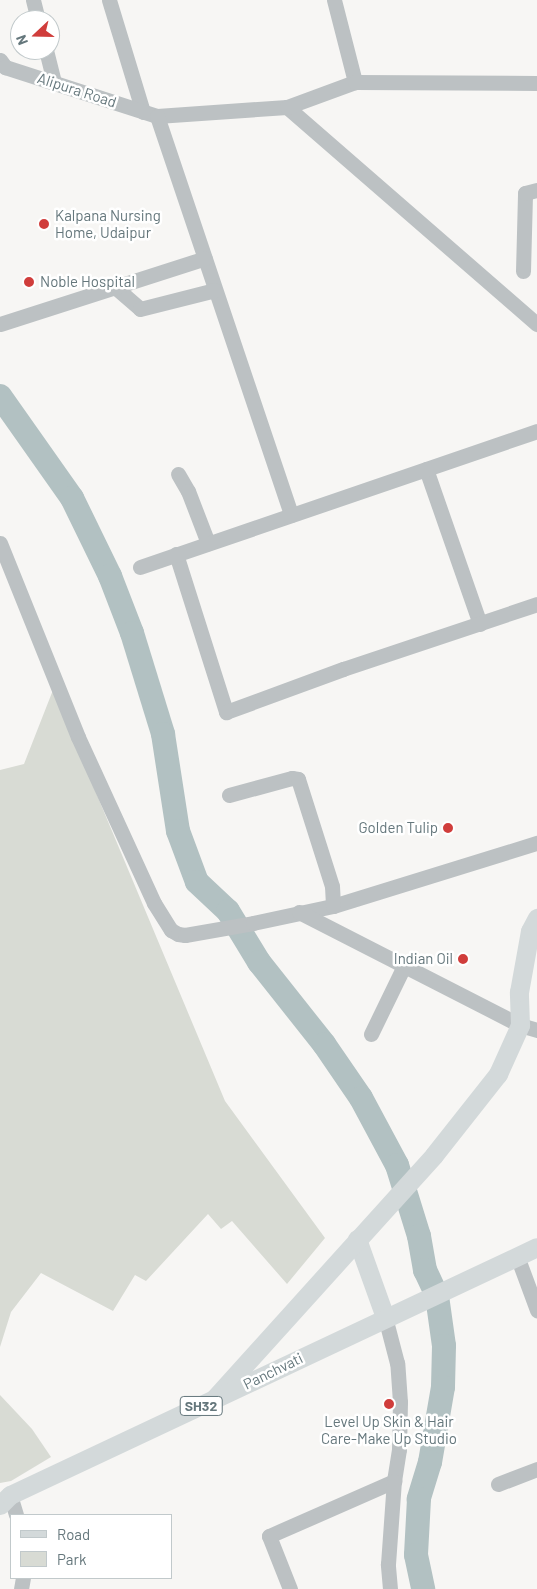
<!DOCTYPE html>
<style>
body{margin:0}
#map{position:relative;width:537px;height:1589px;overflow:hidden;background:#f7f6f4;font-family:Barlow,sans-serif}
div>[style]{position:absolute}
.green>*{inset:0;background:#d8dbd4}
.river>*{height:24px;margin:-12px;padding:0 12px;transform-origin:12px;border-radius:12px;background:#b2c1c2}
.minor>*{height:15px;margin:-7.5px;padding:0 7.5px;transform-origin:7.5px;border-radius:7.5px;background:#bcc1c3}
.major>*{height:19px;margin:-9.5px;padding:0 9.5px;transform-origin:9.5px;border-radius:9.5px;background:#d3d9da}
.dots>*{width:14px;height:14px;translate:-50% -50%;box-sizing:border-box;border:2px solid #fff;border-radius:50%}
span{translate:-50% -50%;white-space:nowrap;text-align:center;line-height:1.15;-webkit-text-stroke:5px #fff;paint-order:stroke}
.shield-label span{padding:1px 4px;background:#fff;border:1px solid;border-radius:4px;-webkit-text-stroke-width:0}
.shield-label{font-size:14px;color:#65777c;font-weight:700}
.street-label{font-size:15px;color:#65777c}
.poi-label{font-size:15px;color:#65777c}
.left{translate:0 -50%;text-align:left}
.right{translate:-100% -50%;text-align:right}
.legend{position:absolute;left:10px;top:1514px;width:162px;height:65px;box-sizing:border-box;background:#fff;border:1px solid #c1c9cb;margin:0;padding:6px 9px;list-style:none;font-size:15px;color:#65777c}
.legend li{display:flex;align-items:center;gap:10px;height:25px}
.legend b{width:25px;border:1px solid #c1c9cb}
.north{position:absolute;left:10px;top:10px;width:50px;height:50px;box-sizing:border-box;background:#fff;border:1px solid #c1c9cb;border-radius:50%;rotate:249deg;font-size:14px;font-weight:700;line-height:20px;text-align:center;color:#65777c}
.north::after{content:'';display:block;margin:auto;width:18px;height:22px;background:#d03d3b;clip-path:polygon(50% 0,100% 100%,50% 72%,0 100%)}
</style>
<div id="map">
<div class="green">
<i style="clip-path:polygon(53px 690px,225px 1101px,325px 1238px,287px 1284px,232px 1221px,221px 1229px,208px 1214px,146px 1281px,135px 1275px,113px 1311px,41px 1273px,11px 1312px,0 1347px,0 770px,24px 764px)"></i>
<i style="clip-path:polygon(0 1395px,32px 1429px,51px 1457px,11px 1481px,0 1483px)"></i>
</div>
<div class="river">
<i style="left:0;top:396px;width:125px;rotate:54.8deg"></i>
<i style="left:72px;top:498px;width:87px;rotate:64deg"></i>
<i style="left:110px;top:576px;width:61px;rotate:68.9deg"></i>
<i style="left:132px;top:633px;width:106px;rotate:72.9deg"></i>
<i style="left:163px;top:734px;width:98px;rotate:81.2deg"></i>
<i style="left:178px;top:831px;width:54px;rotate:69.6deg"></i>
<i style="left:197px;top:882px;width:42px;rotate:43.1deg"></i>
<i style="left:228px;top:911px;width:60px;rotate:58.7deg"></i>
<i style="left:259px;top:962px;width:105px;rotate:51.6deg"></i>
<i style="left:324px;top:1044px;width:65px;rotate:55.6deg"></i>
<i style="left:361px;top:1098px;width:76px;rotate:61.8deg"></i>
<i style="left:397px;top:1165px;width:74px;rotate:72.8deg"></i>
<i style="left:419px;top:1236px;width:35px;rotate:80deg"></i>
<i style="left:425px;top:1270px;width:29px;rotate:65deg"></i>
<i style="left:437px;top:1296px;width:50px;rotate:82deg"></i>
<i style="left:444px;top:1346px;width:41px;rotate:91.4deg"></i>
<i style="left:443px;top:1387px;width:76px;rotate:99.8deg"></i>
<i style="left:430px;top:1462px;width:39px;rotate:107deg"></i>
<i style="left:419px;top:1499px;width:56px;rotate:93.1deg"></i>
<i style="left:416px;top:1555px;width:35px;rotate:78deg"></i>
</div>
<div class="minor">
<i style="left:33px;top:0;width:21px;rotate:76deg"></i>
<i style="left:109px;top:0;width:117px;rotate:73.1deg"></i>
<i style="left:334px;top:0;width:85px;rotate:75.6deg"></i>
<i style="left:46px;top:50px;width:34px;rotate:76deg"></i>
<i style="left:0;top:60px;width:9px;rotate:54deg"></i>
<i style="left:5px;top:67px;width:160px;rotate:17.9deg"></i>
<i style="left:157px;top:116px;width:130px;rotate:-4deg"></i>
<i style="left:287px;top:107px;width:331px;rotate:41deg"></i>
<i style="left:287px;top:107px;width:72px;rotate:-20.2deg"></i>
<i style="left:355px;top:82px;width:182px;rotate:0.3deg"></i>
<i style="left:157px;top:116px;width:421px;rotate:71.4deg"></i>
<i style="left:523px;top:271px;width:78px;rotate:-88.5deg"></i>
<i style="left:525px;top:193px;width:12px;rotate:-14deg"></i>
<i style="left:115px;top:287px;width:33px;rotate:41deg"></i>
<i style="left:140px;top:309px;width:77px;rotate:-14.2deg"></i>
<i style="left:0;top:324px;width:215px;rotate:-17.8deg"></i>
<i style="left:426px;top:469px;width:164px;rotate:70.8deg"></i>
<i style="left:178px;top:474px;width:20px;rotate:60deg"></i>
<i style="left:188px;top:491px;width:56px;rotate:69deg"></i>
<i style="left:0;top:543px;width:209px;rotate:68.1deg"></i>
<i style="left:78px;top:737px;width:183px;rotate:65.4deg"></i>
<i style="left:154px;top:903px;width:32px;rotate:58deg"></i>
<i style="left:171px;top:930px;width:8px;rotate:30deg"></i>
<i style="left:178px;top:934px;width:7px;rotate:8deg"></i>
<i style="left:185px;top:935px;width:69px;rotate:-10deg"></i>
<i style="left:253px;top:923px;width:82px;rotate:-12deg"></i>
<i style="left:333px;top:906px;width:214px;rotate:-17.2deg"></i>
<i style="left:176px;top:554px;width:166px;rotate:72.4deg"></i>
<i style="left:226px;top:712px;width:125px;rotate:-20.2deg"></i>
<i style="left:343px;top:669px;width:205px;rotate:-18.5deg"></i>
<i style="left:140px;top:567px;width:420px;rotate:-18.9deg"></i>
<i style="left:229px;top:795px;width:65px;rotate:-15.1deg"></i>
<i style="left:292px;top:778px;width:6px;rotate:9deg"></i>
<i style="left:298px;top:779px;width:112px;rotate:72.4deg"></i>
<i style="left:332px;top:886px;width:20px;rotate:87deg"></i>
<i style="left:299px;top:912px;width:248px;rotate:27.1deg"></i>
<i style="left:520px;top:1025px;width:18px;rotate:16deg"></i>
<i style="left:371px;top:1034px;width:76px;rotate:-64.1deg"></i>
<i style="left:517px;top:1256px;width:58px;rotate:69.7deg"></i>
<i style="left:498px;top:1484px;width:42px;rotate:-21deg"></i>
<i style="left:10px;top:1495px;width:21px;rotate:73deg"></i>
<i style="left:21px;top:1589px;width:11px;rotate:-80deg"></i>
<i style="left:290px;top:1589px;width:57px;rotate:-111.6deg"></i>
<i style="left:269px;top:1536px;width:137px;rotate:-23.7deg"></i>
<i style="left:394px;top:1481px;width:32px;rotate:-81deg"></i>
<i style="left:399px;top:1449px;width:47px;rotate:-88.8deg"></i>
<i style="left:400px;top:1402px;width:39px;rotate:-94deg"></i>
<i style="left:397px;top:1363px;width:48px;rotate:-104.6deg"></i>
<i style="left:390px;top:1589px;width:25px;rotate:-95deg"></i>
<i style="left:388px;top:1564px;width:83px;rotate:-85.9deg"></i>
</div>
<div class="major">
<i style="left:357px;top:1239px;width:83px;rotate:70.3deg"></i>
<i style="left:212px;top:1401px;width:331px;rotate:-47.9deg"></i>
<i style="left:434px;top:1155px;width:103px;rotate:-51.7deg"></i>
<i style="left:498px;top:1074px;width:54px;rotate:-65.8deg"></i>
<i style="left:520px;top:1025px;width:33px;rotate:-92deg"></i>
<i style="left:519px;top:992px;width:62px;rotate:-79.8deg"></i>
<i style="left:530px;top:931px;width:15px;rotate:-62deg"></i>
<i style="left:0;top:1505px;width:14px;rotate:-45deg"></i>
<i style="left:10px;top:1495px;width:582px;rotate:-25.2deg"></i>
</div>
<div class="dots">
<i style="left:44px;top:224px;background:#d03d3b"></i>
<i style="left:29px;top:282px;background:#d03d3b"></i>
<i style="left:448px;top:828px;background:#d03d3b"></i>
<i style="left:463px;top:959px;background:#d03d3b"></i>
<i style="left:389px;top:1404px;background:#d03d3b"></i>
</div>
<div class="shield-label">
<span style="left:201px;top:1406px">SH32</span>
</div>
<div class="street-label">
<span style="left:77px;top:90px;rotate:18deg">Alipura Road</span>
<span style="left:273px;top:1371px;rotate:-26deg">Panchvati</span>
</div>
<div class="poi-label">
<span class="left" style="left:55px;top:224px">Kalpana Nursing<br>Home, Udaipur</span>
<span class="left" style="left:40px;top:282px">Noble Hospital</span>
<span class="right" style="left:438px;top:828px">Golden Tulip</span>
<span class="right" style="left:453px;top:959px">Indian Oil</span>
<span style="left:389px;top:1430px">Level Up Skin &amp; Hair<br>Care-Make Up Studio</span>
</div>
<ul class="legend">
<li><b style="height:6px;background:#d3d9da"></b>Road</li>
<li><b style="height:14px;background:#d8dbd4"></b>Park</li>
</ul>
<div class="north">N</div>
</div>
